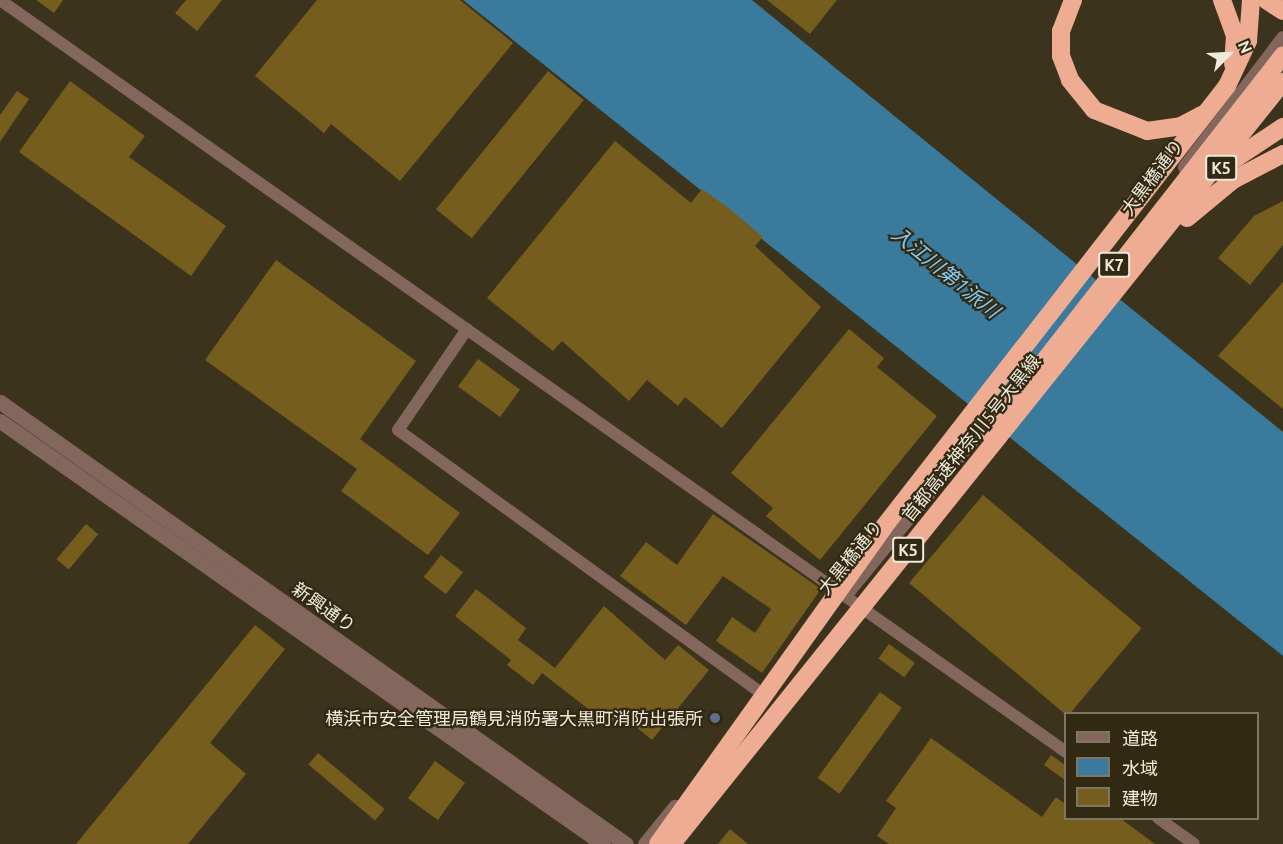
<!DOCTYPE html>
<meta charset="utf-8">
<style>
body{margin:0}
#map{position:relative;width:1283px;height:844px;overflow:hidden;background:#3c331c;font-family:Ubuntu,"Noto Sans JP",sans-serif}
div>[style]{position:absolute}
.water>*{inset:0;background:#397a9d}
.building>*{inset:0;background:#745d1d;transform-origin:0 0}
.minor>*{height:12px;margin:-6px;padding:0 6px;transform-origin:6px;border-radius:6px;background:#83675d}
.tertiary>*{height:15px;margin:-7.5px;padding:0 7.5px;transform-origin:7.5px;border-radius:7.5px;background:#83675d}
.motorway>*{height:18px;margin:-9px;padding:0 9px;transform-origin:9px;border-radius:9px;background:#eeac93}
.dots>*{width:16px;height:16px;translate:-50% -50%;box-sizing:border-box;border:3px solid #322912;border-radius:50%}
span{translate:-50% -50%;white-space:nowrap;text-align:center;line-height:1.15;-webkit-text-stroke:4.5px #322912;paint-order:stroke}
.shield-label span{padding:2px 4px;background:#322912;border:2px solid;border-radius:4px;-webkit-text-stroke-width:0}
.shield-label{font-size:16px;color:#efeadc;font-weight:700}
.street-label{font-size:18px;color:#efeadc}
.poi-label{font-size:18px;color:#efeadc}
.right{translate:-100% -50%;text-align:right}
.water-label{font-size:20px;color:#85ccf6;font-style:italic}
.legend{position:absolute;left:1064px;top:712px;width:195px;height:108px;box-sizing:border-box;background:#322912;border:2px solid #7e7663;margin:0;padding:8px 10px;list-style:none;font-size:18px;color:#efeadc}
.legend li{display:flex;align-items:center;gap:12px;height:30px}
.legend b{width:30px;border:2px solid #7e7663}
.north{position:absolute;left:1199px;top:24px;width:60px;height:60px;-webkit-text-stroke:4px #322912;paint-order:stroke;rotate:66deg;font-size:16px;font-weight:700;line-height:24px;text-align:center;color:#efeadc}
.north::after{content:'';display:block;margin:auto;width:21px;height:27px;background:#efeadc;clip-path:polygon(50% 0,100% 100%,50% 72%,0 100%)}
</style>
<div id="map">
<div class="water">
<i style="clip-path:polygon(463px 0,752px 0,1283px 432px,1283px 656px)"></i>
</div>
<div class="building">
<i style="clip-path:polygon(36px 0,63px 0,54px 13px)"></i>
<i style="clip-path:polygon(186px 0,222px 0,197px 31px,175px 13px)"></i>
<i style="clip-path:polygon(317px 0,460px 0,513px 43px,400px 181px,331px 124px,324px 133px,255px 76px)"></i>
<i style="clip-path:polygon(767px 0,837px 0,810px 34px)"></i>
<i style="left:548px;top:71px;width:46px;height:178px;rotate:39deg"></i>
<i style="clip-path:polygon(70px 81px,145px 136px,129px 157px,226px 226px,191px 276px,19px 152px)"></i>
<i style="clip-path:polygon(17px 91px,29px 99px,0 142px,0 115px)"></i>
<i style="clip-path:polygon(615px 141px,691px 203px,702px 189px,730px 209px,763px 237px,755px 246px,821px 307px,722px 428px,685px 397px,678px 406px,647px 380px,629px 401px,562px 341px,553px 351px,487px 298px)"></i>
<i style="clip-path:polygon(1283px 201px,1283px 245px,1250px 285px,1218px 258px,1254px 216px)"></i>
<i style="clip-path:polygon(276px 260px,416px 361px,360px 439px,460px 513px,428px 555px,341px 491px,357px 469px,205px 360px)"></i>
<i style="clip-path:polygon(1283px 282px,1283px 409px,1218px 356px)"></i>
<i style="clip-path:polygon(849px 329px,884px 358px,877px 367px,937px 416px,820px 560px,766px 516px,773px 508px,731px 473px)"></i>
<i style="left:478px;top:359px;width:52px;height:34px;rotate:36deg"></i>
<i style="left:983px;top:495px;width:207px;height:115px;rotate:40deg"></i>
<i style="clip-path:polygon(713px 514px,821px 589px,762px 673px,716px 641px,732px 617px,755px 633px,771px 609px,723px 576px,686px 625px,620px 576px,646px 542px,677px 565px)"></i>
<i style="left:86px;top:524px;width:16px;height:46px;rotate:40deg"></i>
<i style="left:441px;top:555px;width:28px;height:28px;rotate:38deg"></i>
<i style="clip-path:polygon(476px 589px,526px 628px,518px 640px,555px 668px,604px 606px,665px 660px,678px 645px,709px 670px,652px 740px,619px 713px,609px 725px,542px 673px,533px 685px,507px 665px,511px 660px,455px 616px)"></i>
<i style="clip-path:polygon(255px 625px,285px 649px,210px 743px,246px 774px,188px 844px,76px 844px)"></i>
<i style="left:889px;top:644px;width:32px;height:18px;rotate:36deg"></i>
<i style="left:880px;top:692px;width:27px;height:106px;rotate:36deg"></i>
<i style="clip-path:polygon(931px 738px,1042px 817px,1056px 797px,1065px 804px,1065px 819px,1121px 819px,1155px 844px,889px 844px,877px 836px,896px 808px,886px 801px)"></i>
<i style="left:318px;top:753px;width:87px;height:15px;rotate:40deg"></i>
<i style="clip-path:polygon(1051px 755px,1065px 765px,1065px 780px,1044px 765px)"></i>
<i style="left:435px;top:761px;width:37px;height:46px;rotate:36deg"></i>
<i style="clip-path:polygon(730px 829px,748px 844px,718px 844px)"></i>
</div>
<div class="minor">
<i style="left:0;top:0;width:1305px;rotate:35.2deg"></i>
<i style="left:467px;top:329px;width:122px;rotate:124.3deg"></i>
<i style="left:398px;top:430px;width:452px;rotate:35.9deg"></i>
<i style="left:1158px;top:818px;width:44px;rotate:35.8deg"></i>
</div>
<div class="tertiary">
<i style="left:1185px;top:167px;width:162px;rotate:-52.8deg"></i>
<i style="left:0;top:402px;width:766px;rotate:35.22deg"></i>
<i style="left:0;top:421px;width:737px;rotate:35.05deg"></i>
<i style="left:849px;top:589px;width:227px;rotate:-50.7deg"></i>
<i style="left:645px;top:844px;width:48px;rotate:-51deg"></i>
</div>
<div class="motorway">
<i style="left:1073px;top:0;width:33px;rotate:111deg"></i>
<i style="left:1061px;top:31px;width:25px;rotate:90deg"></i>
<i style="left:1061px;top:56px;width:26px;rotate:69deg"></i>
<i style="left:1070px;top:80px;width:38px;rotate:51deg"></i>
<i style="left:1094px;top:110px;width:57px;rotate:21.6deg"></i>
<i style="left:1147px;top:131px;width:34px;rotate:-8deg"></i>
<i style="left:1181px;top:126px;width:24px;rotate:-28deg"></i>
<i style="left:1222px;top:0;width:38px;rotate:70deg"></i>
<i style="left:1235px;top:36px;width:28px;rotate:94deg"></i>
<i style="left:1266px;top:0;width:20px;rotate:33deg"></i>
<i style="left:1224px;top:166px;width:71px;rotate:-33.5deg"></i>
<i style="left:1187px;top:218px;width:60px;rotate:-39.6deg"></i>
<i style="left:1233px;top:180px;width:56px;rotate:-27.5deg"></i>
<i style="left:988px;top:433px;width:479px;rotate:-52deg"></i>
<i style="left:675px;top:840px;width:972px;rotate:-51.27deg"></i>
<i style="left:658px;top:844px;width:388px;rotate:-54.5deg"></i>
<i style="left:883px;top:528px;width:560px;rotate:-52.11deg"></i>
<i style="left:1227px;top:86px;width:50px;rotate:-65deg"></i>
<i style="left:1248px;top:41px;width:41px;rotate:-85.8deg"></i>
</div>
<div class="dots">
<i style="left:715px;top:718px;background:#5c6f8a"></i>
</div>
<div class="shield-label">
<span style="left:1221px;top:168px">K5</span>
<span style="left:1114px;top:265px">K7</span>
<span style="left:908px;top:550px">K5</span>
</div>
<div class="street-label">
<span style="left:1152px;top:177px;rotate:-53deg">大黒橋通り</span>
<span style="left:971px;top:438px;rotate:-51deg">首都高速神奈川5号大黒線</span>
<span style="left:850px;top:557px;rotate:-51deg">大黒橋通り</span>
<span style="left:324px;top:607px;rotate:35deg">新興通り</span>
</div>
<div class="poi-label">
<span class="right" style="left:703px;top:718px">横浜市安全管理局鶴見消防署大黒町消防出張所</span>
</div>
<div class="water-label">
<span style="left:946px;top:272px;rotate:39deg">入江川第1派川</span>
</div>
<ul class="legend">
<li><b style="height:8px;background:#83675d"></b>道路</li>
<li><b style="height:16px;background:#397a9d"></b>水域</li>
<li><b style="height:16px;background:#745d1d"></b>建物</li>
</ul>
<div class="north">N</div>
</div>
